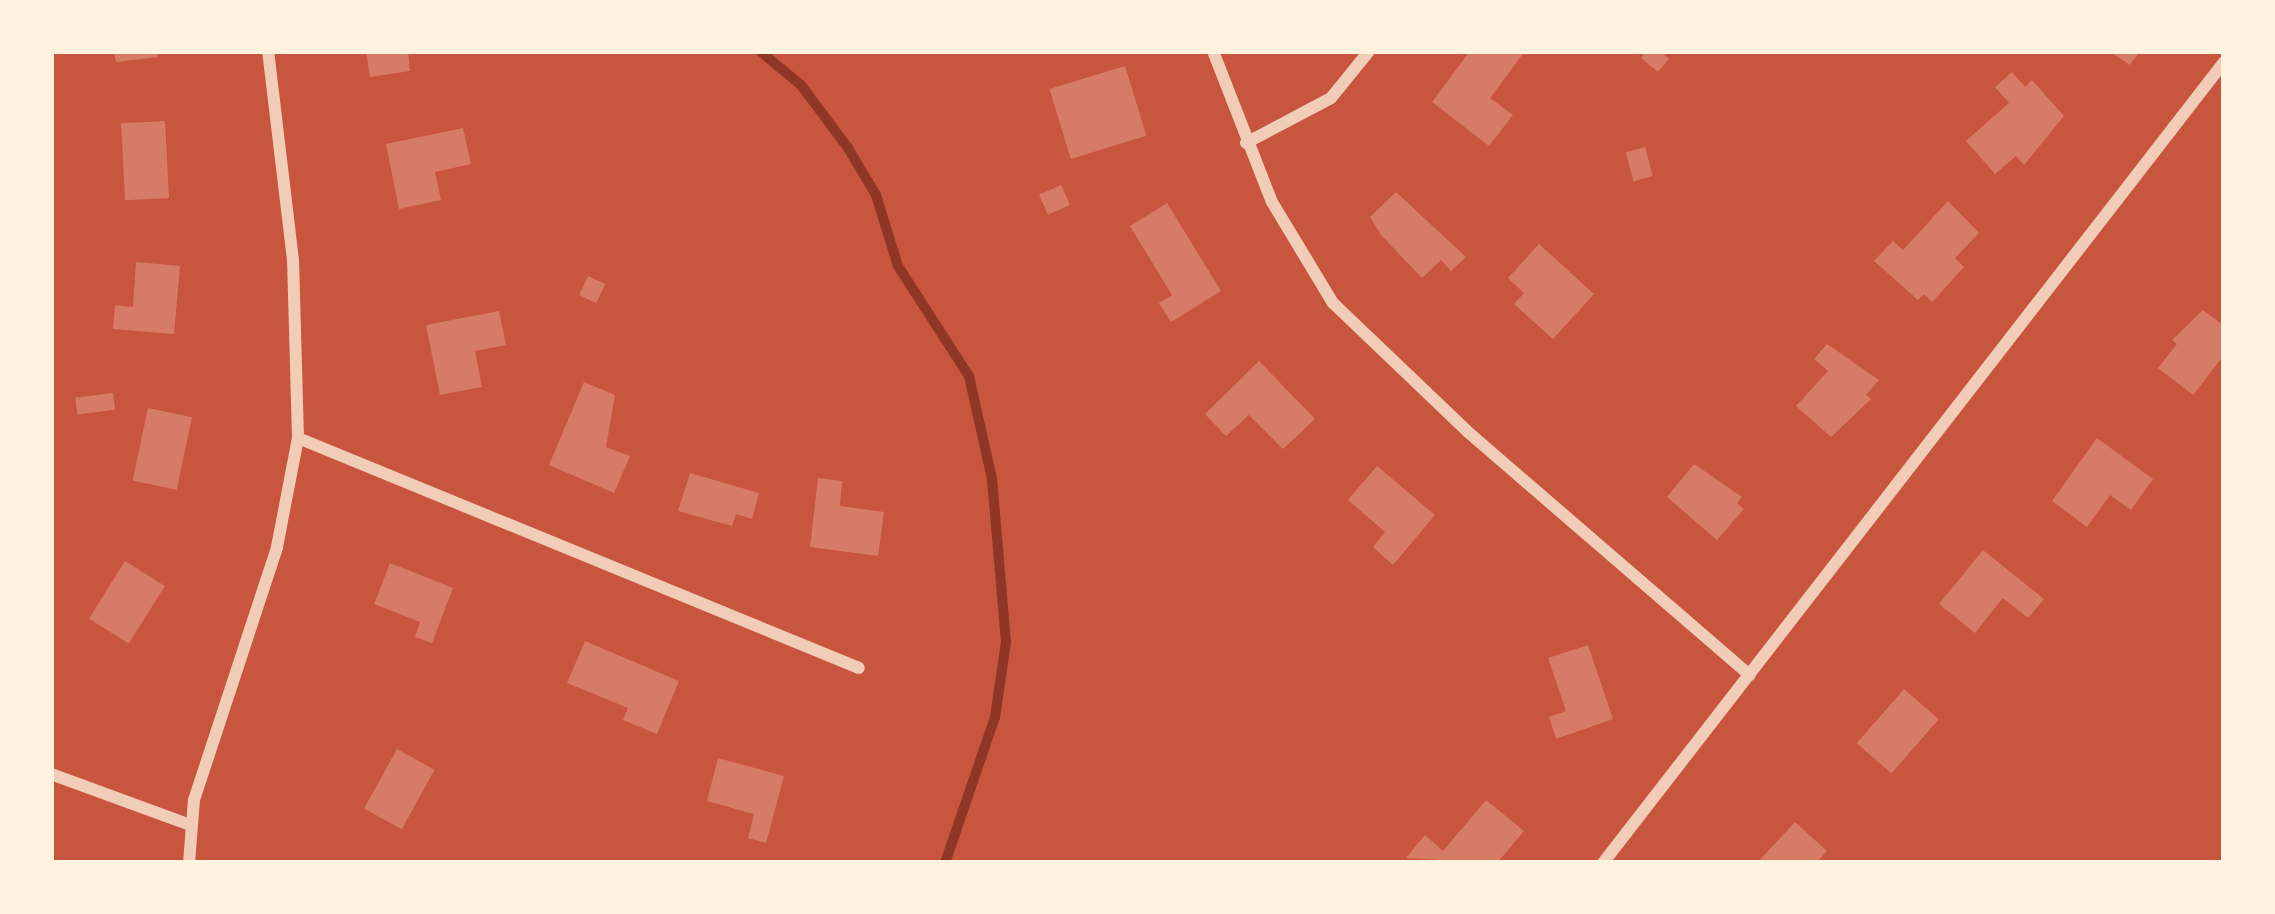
<!DOCTYPE html>
<style>
body{margin:0}
#map{position:relative;width:2275px;height:914px;overflow:hidden;background:#c8553d;font-family:Cabin,sans-serif}
div>[style]{position:absolute}
.stream>*{height:10px;margin:-5px;padding:0 5px;transform-origin:5px;border-radius:5px;background:#8f3625}
.building>*{inset:0;background:#d67c66;transform-origin:0 0}
.minor>*{height:12px;margin:-6px;padding:0 6px;transform-origin:6px;border-radius:6px;background:#f1ccb7}
span{translate:-50% -50%;white-space:nowrap;text-align:center;line-height:1.15;-webkit-text-stroke:9px #fff3e0;paint-order:stroke}
.frame{position:absolute;inset:0;border:54px solid #fff3e0;pointer-events:none}
</style>
<div id="map">
<div class="stream">
<i style="left:760px;top:51px;width:53px;rotate:39.7deg"></i>
<i style="left:801px;top:85px;width:79px;rotate:53.3deg"></i>
<i style="left:848px;top:148px;width:55px;rotate:59.2deg"></i>
<i style="left:876px;top:195px;width:74px;rotate:72.8deg"></i>
<i style="left:898px;top:266px;width:131px;rotate:57.2deg"></i>
<i style="left:969px;top:376px;width:106px;rotate:77.4deg"></i>
<i style="left:992px;top:479px;width:164px;rotate:85.1deg"></i>
<i style="left:1006px;top:642px;width:76px;rotate:98.3deg"></i>
<i style="left:995px;top:717px;width:154px;rotate:108.9deg"></i>
</div>
<div class="building">
<i style="clip-path:polygon(114px 51px,157px 51px,158px 57px,116px 62px)"></i>
<i style="clip-path:polygon(366px 51px,408px 51px,410px 71px,370px 77px)"></i>
<i style="clip-path:polygon(1470px 51px,1525px 51px,1490px 98px,1513px 115px,1489px 146px,1432px 102px)"></i>
<i style="clip-path:polygon(1646px 51px,1660px 51px,1669px 59px,1658px 72px,1641px 58px)"></i>
<i style="clip-path:polygon(2109px 51px,2140px 51px,2130px 65px)"></i>
<i style="left:1125px;top:66px;width:73px;height:79px;rotate:73deg"></i>
<i style="clip-path:polygon(2012px 72px,2025px 87px,2032px 80px,2064px 116px,2024px 165px,2016px 156px,1995px 174px,1966px 141px,2009px 103px,1995px 87px)"></i>
<i style="left:165px;top:121px;width:77px;height:44px;rotate:87deg"></i>
<i style="clip-path:polygon(463px 128px,471px 164px,435px 172px,441px 200px,399px 209px,386px 144px)"></i>
<i style="left:1645px;top:147px;width:30px;height:20px;rotate:75deg"></i>
<i style="left:1061px;top:185px;width:22px;height:24px;rotate:66deg"></i>
<i style="clip-path:polygon(1396px 192px,1466px 257px,1451px 271px,1441px 260px,1422px 278px,1381px 235px,1370px 217px)"></i>
<i style="clip-path:polygon(1948px 201px,1979px 233px,1955px 258px,1964px 267px,1932px 302px,1924px 294px,1918px 300px,1874px 261px,1893px 241px,1903px 250px)"></i>
<i style="clip-path:polygon(1167px 203px,1221px 291px,1171px 322px,1159px 303px,1172px 295px,1130px 226px)"></i>
<i style="clip-path:polygon(1539px 244px,1594px 294px,1553px 339px,1514px 304px,1524px 293px,1508px 278px)"></i>
<i style="clip-path:polygon(136px 262px,180px 266px,174px 334px,113px 329px,115px 305px,133px 307px)"></i>
<i style="left:588px;top:276px;width:19px;height:21px;rotate:25deg"></i>
<i style="clip-path:polygon(2203px 310px,2224px 326px,2224px 355px,2193px 395px,2158px 368px,2177px 344px,2172px 340px)"></i>
<i style="clip-path:polygon(499px 311px,506px 345px,475px 351px,482px 387px,440px 395px,426px 325px)"></i>
<i style="clip-path:polygon(1827px 344px,1879px 380px,1866px 395px,1871px 399px,1831px 437px,1796px 406px,1828px 371px,1814px 359px)"></i>
<i style="clip-path:polygon(1259px 361px,1315px 419px,1283px 449px,1249px 415px,1226px 436px,1205px 414px)"></i>
<i style="clip-path:polygon(584px 382px,615px 395px,606px 447px,630px 456px,614px 493px,549px 465px)"></i>
<i style="left:113px;top:393px;width:17px;height:38px;rotate:83deg"></i>
<i style="left:148px;top:408px;width:45px;height:74px;rotate:12deg"></i>
<i style="clip-path:polygon(2097px 438px,2153px 479px,2131px 510px,2110px 495px,2087px 527px,2052px 501px)"></i>
<i style="clip-path:polygon(1694px 464px,1742px 497px,1737px 503px,1744px 509px,1717px 540px,1667px 497px)"></i>
<i style="clip-path:polygon(1377px 466px,1435px 515px,1393px 565px,1373px 547px,1385px 532px,1348px 500px)"></i>
<i style="clip-path:polygon(690px 473px,759px 493px,752px 519px,736px 514px,732px 526px,678px 511px)"></i>
<i style="clip-path:polygon(818px 478px,842px 481px,840px 506px,884px 512px,878px 556px,810px 547px)"></i>
<i style="clip-path:polygon(1983px 550px,2044px 599px,2028px 618px,2003px 598px,1975px 633px,1939px 604px)"></i>
<i style="left:125px;top:561px;width:47px;height:68px;rotate:32deg"></i>
<i style="clip-path:polygon(390px 563px,453px 588px,432px 643px,415px 637px,420px 622px,374px 604px)"></i>
<i style="clip-path:polygon(585px 641px,679px 681px,657px 734px,623px 720px,628px 708px,567px 683px)"></i>
<i style="clip-path:polygon(1588px 645px,1613px 719px,1556px 739px,1549px 717px,1566px 711px,1548px 658px)"></i>
<i style="left:1904px;top:689px;width:46px;height:72px;rotate:41deg"></i>
<i style="left:397px;top:749px;width:43px;height:68px;rotate:29deg"></i>
<i style="clip-path:polygon(718px 758px,784px 776px,766px 843px,748px 838px,754px 814px,707px 801px)"></i>
<i style="clip-path:polygon(1486px 800px,1524px 831px,1497px 863px,1406px 858px,1425px 835px,1443px 851px)"></i>
<i style="clip-path:polygon(1795px 822px,1827px 851px,1816px 863px,1757px 863px)"></i>
</div>
<div class="minor">
<i style="left:1213px;top:51px;width:162px;rotate:68.7deg"></i>
<i style="left:1272px;top:202px;width:118px;rotate:58.9deg"></i>
<i style="left:1333px;top:303px;width:187px;rotate:43.7deg"></i>
<i style="left:1468px;top:432px;width:372px;rotate:40.8deg"></i>
<i style="left:1246px;top:143px;width:96px;rotate:-27.9deg"></i>
<i style="left:1331px;top:98px;width:60px;rotate:-51deg"></i>
<i style="left:298px;top:438px;width:606px;rotate:22.29deg"></i>
<i style="left:51px;top:774px;width:148px;rotate:20.1deg"></i>
<i style="left:189px;top:863px;width:63px;rotate:-85.5deg"></i>
<i style="left:194px;top:800px;width:266px;rotate:-71.8deg"></i>
<i style="left:277px;top:547px;width:111px;rotate:-79.1deg"></i>
<i style="left:298px;top:438px;width:178px;rotate:-91.6deg"></i>
<i style="left:293px;top:260px;width:210px;rotate:-96.8deg"></i>
<i style="left:1603px;top:863px;width:1014px;rotate:-52.21deg"></i>
</div>
<div class="frame"></div>
</div>
